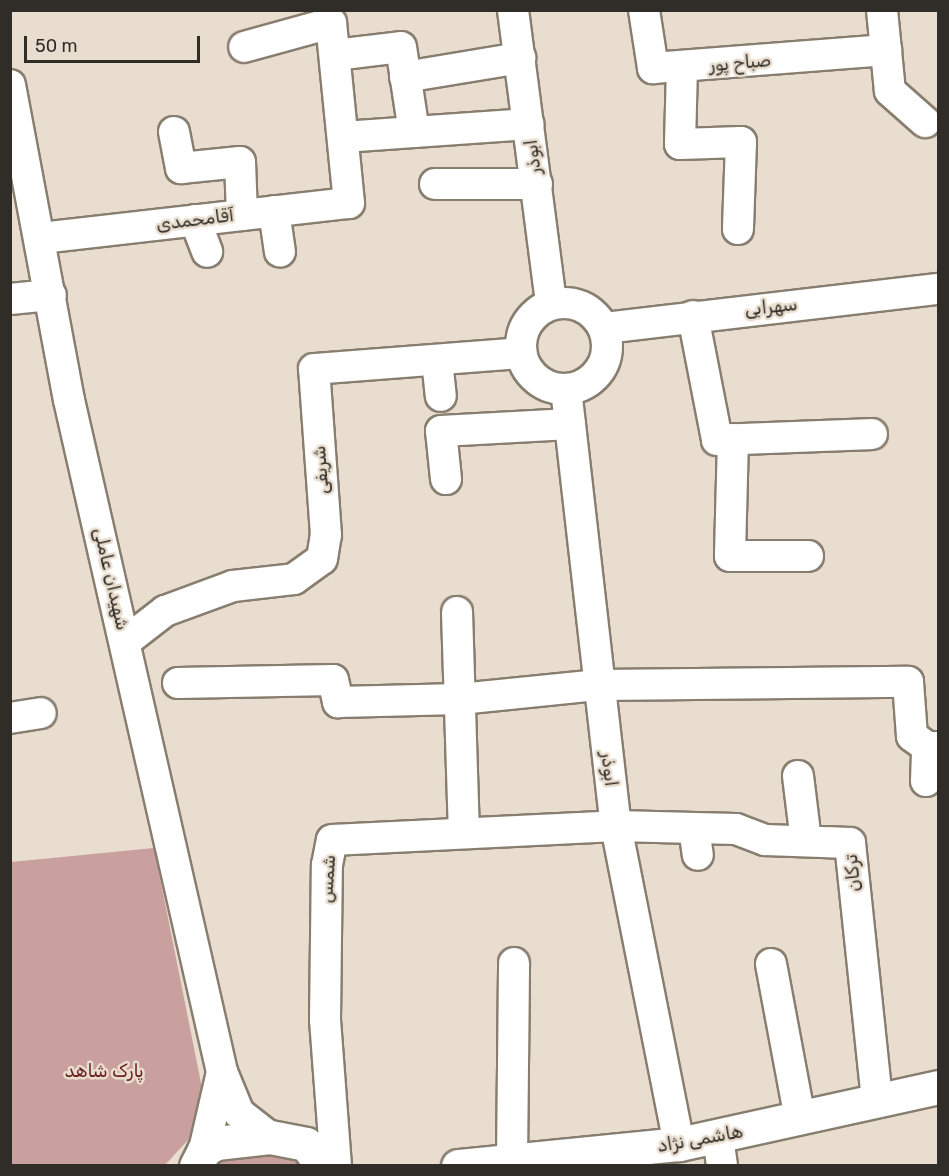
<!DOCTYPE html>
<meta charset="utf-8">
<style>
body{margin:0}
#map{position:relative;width:949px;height:1176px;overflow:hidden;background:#e8ddce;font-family:Rubik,Cairo,sans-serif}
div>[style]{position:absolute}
.green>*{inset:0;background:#c9a09d}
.roads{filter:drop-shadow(2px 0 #887e70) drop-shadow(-2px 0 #887e70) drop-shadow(0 2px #887e70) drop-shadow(0 -2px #887e70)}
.minor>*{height:30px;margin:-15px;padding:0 15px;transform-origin:15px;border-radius:15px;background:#fff}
.minor>.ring{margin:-15px;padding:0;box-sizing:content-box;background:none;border:30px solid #fff;border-radius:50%}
.major>*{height:33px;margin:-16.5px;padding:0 16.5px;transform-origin:16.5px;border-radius:16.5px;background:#fff}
span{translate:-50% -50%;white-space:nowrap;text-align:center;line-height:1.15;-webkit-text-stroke:5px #e8ddce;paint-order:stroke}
.street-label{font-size:18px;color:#302c27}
.park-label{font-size:18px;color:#6a201f}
.frame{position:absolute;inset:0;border:12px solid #302c27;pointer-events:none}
.scale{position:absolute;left:24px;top:36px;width:176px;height:27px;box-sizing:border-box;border:3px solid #302c27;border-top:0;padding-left:8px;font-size:18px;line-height:21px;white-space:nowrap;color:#302c27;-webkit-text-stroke:4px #e8ddce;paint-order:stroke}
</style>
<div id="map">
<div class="green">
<i style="clip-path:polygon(154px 848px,208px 1118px,165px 1165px,11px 1166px,11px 862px)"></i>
<i style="clip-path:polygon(233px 1154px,287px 1157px,301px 1165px,214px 1166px)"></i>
</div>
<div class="roads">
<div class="minor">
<i style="left:513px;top:10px;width:296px;rotate:82.6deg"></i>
<i style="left:644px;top:10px;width:59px;rotate:81.2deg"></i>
<i style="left:653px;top:68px;width:234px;rotate:-4.4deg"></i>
<i style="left:882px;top:10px;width:81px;rotate:84.4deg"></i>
<i style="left:890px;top:91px;width:47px;rotate:41.5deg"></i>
<i style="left:335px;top:55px;width:66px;rotate:-6.9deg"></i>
<i style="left:401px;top:47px;width:86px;rotate:81.3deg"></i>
<i style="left:682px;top:67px;width:77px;rotate:91.5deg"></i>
<i style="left:680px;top:144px;width:61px;rotate:-1.9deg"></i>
<i style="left:741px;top:142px;width:87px;rotate:92deg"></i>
<i style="left:405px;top:77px;width:117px;rotate:-9.4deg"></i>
<i style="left:10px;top:85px;width:320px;rotate:79.4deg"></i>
<i style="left:69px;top:400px;width:689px;rotate:77.17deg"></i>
<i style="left:222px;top:1072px;width:44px;rotate:67.5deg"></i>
<i style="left:239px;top:1113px;width:39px;rotate:38deg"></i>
<i style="left:174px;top:132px;width:37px;rotate:79deg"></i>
<i style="left:181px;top:168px;width:59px;rotate:-5.8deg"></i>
<i style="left:240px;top:162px;width:53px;rotate:87.8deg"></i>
<i style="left:343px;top:137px;width:186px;rotate:-4deg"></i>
<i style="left:435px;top:184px;width:102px"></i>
<i style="left:274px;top:211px;width:41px;rotate:81.7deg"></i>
<i style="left:195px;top:220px;width:34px;rotate:69deg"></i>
<i style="left:41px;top:238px;width:310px;rotate:-6.5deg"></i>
<i style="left:349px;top:203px;width:181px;rotate:-95.7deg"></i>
<i style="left:331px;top:23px;width:90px;rotate:164.6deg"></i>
<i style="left:10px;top:299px;width:41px;rotate:-5.6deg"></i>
<i class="ring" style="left:521px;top:303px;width:56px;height:56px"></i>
<i style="left:693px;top:316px;width:126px;rotate:79deg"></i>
<i style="left:717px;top:440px;width:155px;rotate:-2.2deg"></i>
<i style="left:605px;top:328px;width:335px;rotate:-6.7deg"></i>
<i style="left:437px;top:360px;width:36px;rotate:84deg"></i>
<i style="left:566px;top:389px;width:440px;rotate:83.5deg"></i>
<i style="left:616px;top:826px;width:324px;rotate:78.8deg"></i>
<i style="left:733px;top:439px;width:117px;rotate:91.5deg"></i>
<i style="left:730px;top:556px;width:78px"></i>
<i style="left:446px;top:479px;width:48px;rotate:-95.9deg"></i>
<i style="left:441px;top:431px;width:129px;rotate:-3.1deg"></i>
<i style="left:457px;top:612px;width:221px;rotate:88.2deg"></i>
<i style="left:125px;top:642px;width:51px;rotate:-37.8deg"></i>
<i style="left:165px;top:611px;width:72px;rotate:-20.2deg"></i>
<i style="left:233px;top:586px;width:61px;rotate:-6.5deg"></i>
<i style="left:294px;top:579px;width:34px;rotate:-36deg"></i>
<i style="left:322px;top:559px;width:24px;rotate:-81deg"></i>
<i style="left:326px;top:535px;width:166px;rotate:-94.1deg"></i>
<i style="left:314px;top:369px;width:208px;rotate:-4.4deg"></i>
<i style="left:178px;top:683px;width:155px;rotate:-1.1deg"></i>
<i style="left:333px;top:680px;width:23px;rotate:77deg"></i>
<i style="left:338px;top:702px;width:122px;rotate:-1.4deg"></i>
<i style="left:460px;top:699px;width:140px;rotate:-5.8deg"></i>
<i style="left:599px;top:685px;width:309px;rotate:-0.6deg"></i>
<i style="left:908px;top:682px;width:54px;rotate:85.8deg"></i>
<i style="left:912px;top:736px;width:19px;rotate:36deg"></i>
<i style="left:927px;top:747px;width:11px"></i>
<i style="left:10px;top:718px;width:31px;rotate:-9deg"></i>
<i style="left:798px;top:776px;width:65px;rotate:83deg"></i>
<i style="left:926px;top:781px;width:34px;rotate:-88deg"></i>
<i style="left:694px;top:828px;width:27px;rotate:82deg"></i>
<i style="left:771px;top:964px;width:158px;rotate:79.4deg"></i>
<i style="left:718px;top:1137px;width:29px;rotate:82deg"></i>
<i style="left:204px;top:1150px;width:80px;rotate:-77deg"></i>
<i style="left:512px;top:1161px;width:198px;rotate:-89.4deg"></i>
<i style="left:336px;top:1166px;width:146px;rotate:-94.3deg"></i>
<i style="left:325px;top:1020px;width:155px;rotate:-89.3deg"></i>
<i style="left:327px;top:865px;width:25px;rotate:-79deg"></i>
<i style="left:332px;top:840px;width:284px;rotate:-2.8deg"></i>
<i style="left:616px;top:826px;width:120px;rotate:1.4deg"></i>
<i style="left:736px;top:829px;width:31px;rotate:21deg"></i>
<i style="left:765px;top:840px;width:85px;rotate:2deg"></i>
<i style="left:850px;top:843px;width:260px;rotate:84deg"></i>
</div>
<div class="major">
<i style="left:196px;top:1166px;width:18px;rotate:-63deg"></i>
<i style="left:204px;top:1150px;width:14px;rotate:-30deg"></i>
<i style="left:216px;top:1143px;width:54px;rotate:-6.3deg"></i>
<i style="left:270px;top:1137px;width:37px;rotate:11deg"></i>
<i style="left:306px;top:1144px;width:27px;rotate:54deg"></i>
<i style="left:458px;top:1166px;width:222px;rotate:-5.7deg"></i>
<i style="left:679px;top:1144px;width:265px;rotate:-12.4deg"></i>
</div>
</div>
<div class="street-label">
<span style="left:740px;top:63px;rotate:-5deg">صباح پور</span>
<span style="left:533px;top:157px;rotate:-97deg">ابوذر</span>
<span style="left:195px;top:220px;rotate:-7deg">آقامحمدی</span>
<span style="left:771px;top:307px;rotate:-6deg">سهرابی</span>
<span style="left:321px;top:470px;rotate:-94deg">شریفی</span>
<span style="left:111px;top:579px;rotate:77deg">شهیدان عاملی</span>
<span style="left:609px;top:769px;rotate:83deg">ابوذر</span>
<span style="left:853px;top:873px;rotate:-96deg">ترکان</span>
<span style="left:328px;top:879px;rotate:-86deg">شمس</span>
<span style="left:700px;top:1139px;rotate:-10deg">هاشمی نژاد</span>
</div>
<div class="park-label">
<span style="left:104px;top:1071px">پارک شاهد</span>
</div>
<div class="frame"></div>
<div class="scale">50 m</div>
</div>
